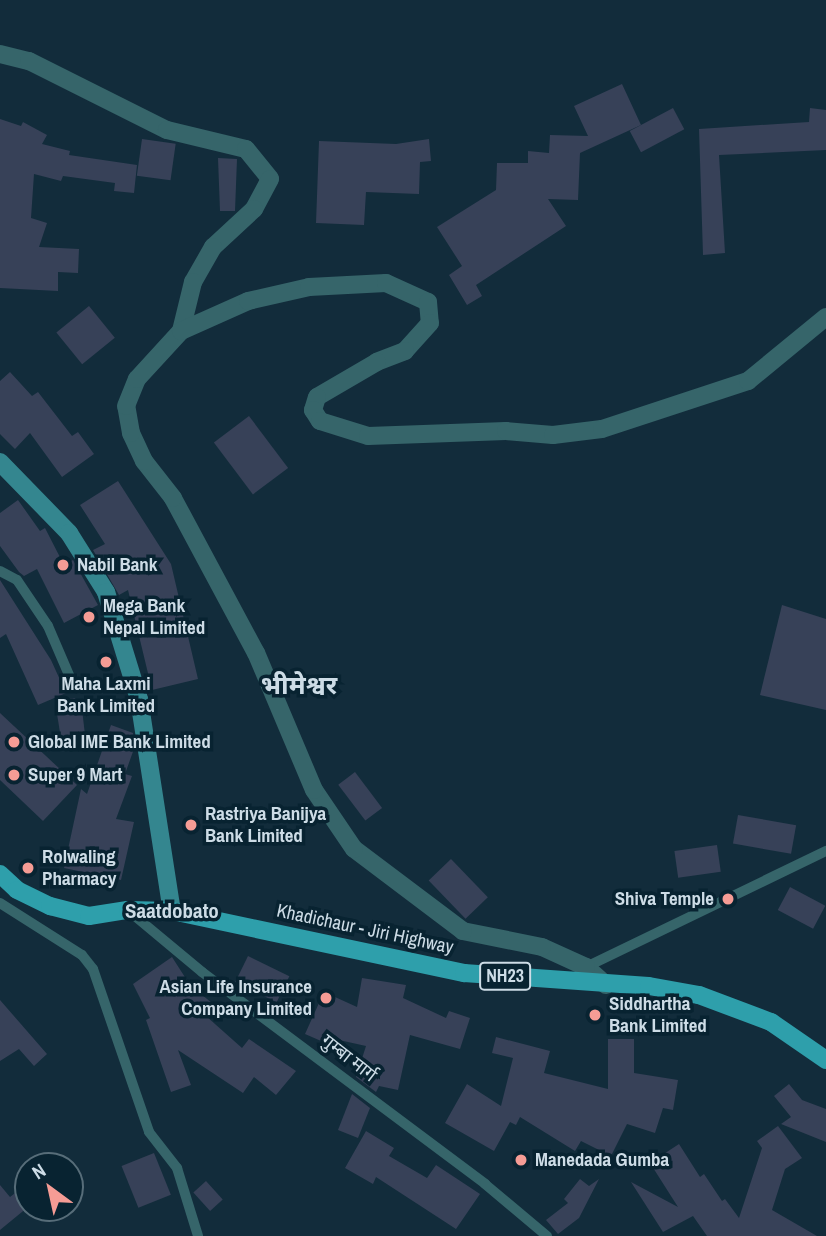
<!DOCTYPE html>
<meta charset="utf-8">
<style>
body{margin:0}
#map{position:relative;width:826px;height:1236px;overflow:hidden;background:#122c3b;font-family:"Archivo Narrow","Noto Sans Devanagari",sans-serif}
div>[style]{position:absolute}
.building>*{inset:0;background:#374158;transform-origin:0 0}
.service>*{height:10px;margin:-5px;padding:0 5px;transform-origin:5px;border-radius:5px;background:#36656a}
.minor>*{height:18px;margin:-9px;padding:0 9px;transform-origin:9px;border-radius:9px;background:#36656a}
.secondary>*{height:18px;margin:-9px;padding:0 9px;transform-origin:9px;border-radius:9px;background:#34868f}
.primary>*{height:18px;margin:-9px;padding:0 9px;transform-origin:9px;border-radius:9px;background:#2e9fab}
.dots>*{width:19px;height:19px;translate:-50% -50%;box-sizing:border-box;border:4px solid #082331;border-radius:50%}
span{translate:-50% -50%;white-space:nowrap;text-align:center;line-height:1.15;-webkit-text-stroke:7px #082331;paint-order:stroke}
.shield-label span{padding:2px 5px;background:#082331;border:2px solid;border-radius:5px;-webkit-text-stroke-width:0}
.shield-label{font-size:18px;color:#cddce6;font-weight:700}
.poi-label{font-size:19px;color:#cddce6;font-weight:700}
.left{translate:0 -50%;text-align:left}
.right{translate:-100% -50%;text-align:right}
.street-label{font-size:19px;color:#cddce6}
.neighbourhood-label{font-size:21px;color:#cddce6;font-weight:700}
.district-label{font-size:26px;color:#cddce6;font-weight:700}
.north{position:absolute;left:14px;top:1152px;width:70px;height:70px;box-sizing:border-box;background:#082331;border:2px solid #576d79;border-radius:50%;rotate:327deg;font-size:19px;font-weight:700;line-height:28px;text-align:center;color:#cddce6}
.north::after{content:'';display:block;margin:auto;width:24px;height:32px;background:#f59c95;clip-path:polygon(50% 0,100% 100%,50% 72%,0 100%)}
</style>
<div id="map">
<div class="building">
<i style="clip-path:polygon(622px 84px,641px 125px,580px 153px,578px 200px,548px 199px,566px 226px,476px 285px,482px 296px,467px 305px,449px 275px,462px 266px,437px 227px,496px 190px,497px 163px,528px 163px,528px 151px,549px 153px,550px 135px,588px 136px,574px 106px)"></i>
<i style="left:673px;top:108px;width:24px;height:49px;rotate:62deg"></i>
<i style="clip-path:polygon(810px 108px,826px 110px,826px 150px,719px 155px,725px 253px,703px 255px,699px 129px,809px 122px)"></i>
<i style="clip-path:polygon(0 119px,21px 126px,23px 122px,47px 135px,42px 144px,70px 151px,69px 155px,137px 165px,134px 193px,114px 191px,115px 183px,63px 176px,61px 181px,34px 174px,31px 218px,47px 223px,39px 247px,79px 249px,78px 273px,58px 272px,58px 291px,0 288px)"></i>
<i style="left:142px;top:139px;width:34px;height:37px;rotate:8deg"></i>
<i style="clip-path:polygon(429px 139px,431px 161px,420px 162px,419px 194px,366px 192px,364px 225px,316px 223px,319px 141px,396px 144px)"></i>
<i style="clip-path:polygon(218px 158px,237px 159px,235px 211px,220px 211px)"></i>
<i style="left:89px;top:306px;width:41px;height:42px;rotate:51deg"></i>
<i style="clip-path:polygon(10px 372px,32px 396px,38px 392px,72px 436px,78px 432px,94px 454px,62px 477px,30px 433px,15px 449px,0 434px,0 381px)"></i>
<i style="left:249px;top:416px;width:65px;height:44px;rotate:53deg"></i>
<i style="clip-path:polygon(118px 481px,171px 564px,198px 679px,152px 690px,128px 590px,119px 595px,93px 550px,105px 544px,80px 505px)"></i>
<i style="clip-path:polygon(18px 500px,40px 531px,45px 528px,64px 565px,73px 560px,98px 605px,64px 623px,37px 569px,24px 576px,19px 572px,0 546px,0 513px)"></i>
<i style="clip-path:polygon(0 580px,51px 660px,66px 693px,38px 705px,6px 634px,0 638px)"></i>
<i style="clip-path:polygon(782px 605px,826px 619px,826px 710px,760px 695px)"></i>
<i style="clip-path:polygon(75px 698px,82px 709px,85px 735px,61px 739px,55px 701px)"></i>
<i style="clip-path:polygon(0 713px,77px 785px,43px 821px,0 780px)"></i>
<i style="clip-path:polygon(111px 725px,133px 733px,135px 746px,125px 774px,132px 776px,116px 819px,134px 822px,121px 880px,64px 868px,81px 789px,87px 794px)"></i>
<i style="left:355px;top:772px;width:45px;height:21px;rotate:53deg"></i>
<i style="left:738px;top:815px;width:59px;height:29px;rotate:10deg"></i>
<i style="left:717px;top:845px;width:27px;height:43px;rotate:82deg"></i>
<i style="left:451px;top:859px;width:53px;height:31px;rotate:46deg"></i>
<i style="left:790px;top:887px;width:40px;height:26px;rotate:28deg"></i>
<i style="left:248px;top:956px;width:46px;height:29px;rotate:26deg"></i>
<i style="clip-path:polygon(172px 957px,190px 985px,218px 1008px,206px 1016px,242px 1048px,249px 1039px,296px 1071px,276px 1095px,254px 1077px,243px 1093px,178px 1050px,191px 1085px,171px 1092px,146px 1020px,150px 1018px,133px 984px)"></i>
<i style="clip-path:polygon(362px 978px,406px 985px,403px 998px,446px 1018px,449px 1011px,470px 1018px,460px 1049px,410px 1035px,398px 1090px,379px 1086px,376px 1092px,356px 1077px,366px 1046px,330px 1038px,328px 1044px,305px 1034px,324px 992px,357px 1007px)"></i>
<i style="clip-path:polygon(0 1000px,47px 1054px,34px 1066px,19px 1049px,0 1061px)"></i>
<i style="clip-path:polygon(496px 1037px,550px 1051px,544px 1073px,608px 1089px,608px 1039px,634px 1039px,634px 1073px,678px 1080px,673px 1110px,663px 1108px,655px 1133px,627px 1124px,611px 1156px,581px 1141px,575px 1151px,520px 1117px,516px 1125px,510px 1122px,494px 1151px,445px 1123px,467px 1084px,501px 1106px,513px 1058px,492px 1053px)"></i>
<i style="clip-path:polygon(789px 1084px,802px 1100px,826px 1109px,826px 1142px,781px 1124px,791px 1117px,774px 1096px)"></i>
<i style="clip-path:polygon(352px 1094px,370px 1108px,358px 1138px,338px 1130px)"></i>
<i style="clip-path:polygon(778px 1126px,802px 1158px,785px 1169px,772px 1210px,817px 1236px,707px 1236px,693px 1216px,663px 1232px,631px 1182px,678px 1207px,650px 1163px,679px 1144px,700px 1177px,704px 1174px,722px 1201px,725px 1199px,739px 1218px,762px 1148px,757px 1141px)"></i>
<i style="clip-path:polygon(366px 1131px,394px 1148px,389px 1156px,427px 1178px,436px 1165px,480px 1194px,456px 1229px,376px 1177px,373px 1184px,345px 1168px)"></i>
<i style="left:154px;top:1153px;width:45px;height:35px;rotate:68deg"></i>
<i style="clip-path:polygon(580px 1179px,589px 1186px,599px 1179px,579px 1218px,558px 1234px,546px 1220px,568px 1203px,564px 1199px)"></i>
<i style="left:206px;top:1181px;width:25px;height:17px;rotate:48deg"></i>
<i style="clip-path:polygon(28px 1183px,28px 1207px,0 1230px,0 1185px,10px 1197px)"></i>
</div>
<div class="service">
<i style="left:0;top:571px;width:19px;rotate:28deg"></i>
<i style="left:17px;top:580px;width:55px;rotate:56deg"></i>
<i style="left:48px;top:626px;width:61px;rotate:66.8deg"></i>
<i style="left:0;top:903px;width:97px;rotate:32.4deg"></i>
<i style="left:82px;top:955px;width:18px;rotate:52deg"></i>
<i style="left:93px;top:969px;width:172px;rotate:71deg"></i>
<i style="left:149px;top:1132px;width:46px;rotate:52.1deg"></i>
<i style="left:177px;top:1168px;width:71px;rotate:72.8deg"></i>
<i style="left:130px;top:912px;width:94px;rotate:39.8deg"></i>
<i style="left:202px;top:972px;width:354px;rotate:36.8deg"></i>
<i style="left:485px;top:1184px;width:81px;rotate:40deg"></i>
<i style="left:586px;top:967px;width:267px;rotate:-25.8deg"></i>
</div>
<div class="minor">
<i style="left:0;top:54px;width:30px;rotate:14deg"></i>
<i style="left:29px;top:61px;width:154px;rotate:26.6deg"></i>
<i style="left:167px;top:130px;width:81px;rotate:13.5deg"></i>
<i style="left:246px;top:149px;width:38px;rotate:51deg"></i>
<i style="left:270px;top:179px;width:34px;rotate:118deg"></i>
<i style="left:254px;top:209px;width:56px;rotate:137.2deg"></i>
<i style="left:213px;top:247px;width:40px;rotate:119.7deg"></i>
<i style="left:193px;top:282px;width:50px;rotate:103.8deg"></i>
<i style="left:606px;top:985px;width:27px;rotate:-138deg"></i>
<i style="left:586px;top:967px;width:48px;rotate:-155.6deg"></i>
<i style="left:542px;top:947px;width:81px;rotate:-168.6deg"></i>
<i style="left:463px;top:931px;width:136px;rotate:-143deg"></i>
<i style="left:354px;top:849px;width:71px;rotate:-124.1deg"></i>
<i style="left:314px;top:790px;width:149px;rotate:-112.9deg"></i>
<i style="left:256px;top:653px;width:176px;rotate:-118.2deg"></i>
<i style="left:173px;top:498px;width:47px;rotate:-128.1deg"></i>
<i style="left:144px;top:461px;width:31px;rotate:-115deg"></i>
<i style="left:131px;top:433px;width:27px;rotate:-100deg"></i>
<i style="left:126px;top:406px;width:29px;rotate:-68deg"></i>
<i style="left:137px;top:379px;width:65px;rotate:-47.5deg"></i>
<i style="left:181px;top:331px;width:73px;rotate:-24.1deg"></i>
<i style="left:248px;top:301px;width:63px;rotate:-12.9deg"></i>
<i style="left:309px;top:287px;width:77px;rotate:-3deg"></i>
<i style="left:386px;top:283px;width:46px;rotate:24.3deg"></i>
<i style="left:428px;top:302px;width:21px;rotate:85deg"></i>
<i style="left:430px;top:323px;width:38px;rotate:132deg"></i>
<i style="left:405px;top:351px;width:30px;rotate:159deg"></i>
<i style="left:377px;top:362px;width:69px;rotate:149.7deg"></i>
<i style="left:317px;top:397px;width:14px;rotate:107deg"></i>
<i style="left:313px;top:410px;width:13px;rotate:58deg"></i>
<i style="left:320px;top:421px;width:50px;rotate:17.4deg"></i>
<i style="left:368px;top:436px;width:138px;rotate:-2.1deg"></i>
<i style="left:506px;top:431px;width:47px;rotate:4.9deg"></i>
<i style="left:553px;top:435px;width:49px;rotate:-7deg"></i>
<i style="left:602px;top:429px;width:154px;rotate:-18.2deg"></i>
<i style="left:748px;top:381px;width:101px;rotate:-39.4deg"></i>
</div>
<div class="secondary">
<i style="left:0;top:462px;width:99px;rotate:45.8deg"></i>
<i style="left:69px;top:533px;width:70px;rotate:57.9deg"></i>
<i style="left:106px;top:592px;width:112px;rotate:72.9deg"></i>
<i style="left:139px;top:699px;width:215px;rotate:81.2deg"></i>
</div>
<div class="primary">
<i style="left:0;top:874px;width:23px;rotate:43deg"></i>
<i style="left:17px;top:890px;width:37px;rotate:26deg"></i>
<i style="left:50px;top:906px;width:40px;rotate:14.4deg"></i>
<i style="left:89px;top:916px;width:39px;rotate:-9deg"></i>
<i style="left:128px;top:910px;width:44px;rotate:1.3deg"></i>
<i style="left:172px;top:911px;width:299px;rotate:12deg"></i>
<i style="left:464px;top:973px;width:185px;rotate:4deg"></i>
<i style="left:649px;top:986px;width:51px;rotate:10.2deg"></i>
<i style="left:699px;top:995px;width:77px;rotate:20.6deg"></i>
<i style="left:771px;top:1022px;width:67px;rotate:34.6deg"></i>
</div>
<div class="dots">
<i style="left:63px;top:565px;background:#f59c95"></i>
<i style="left:89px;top:617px;background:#f59c95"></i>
<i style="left:106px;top:662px;background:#f59c95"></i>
<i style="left:14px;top:742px;background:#f59c95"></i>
<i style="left:14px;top:775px;background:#f59c95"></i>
<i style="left:191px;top:825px;background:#f59c95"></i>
<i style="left:28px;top:868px;background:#f59c95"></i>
<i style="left:728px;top:899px;background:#f59c95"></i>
<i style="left:326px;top:998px;background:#f59c95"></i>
<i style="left:595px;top:1015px;background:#f59c95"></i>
<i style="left:521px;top:1160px;background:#f59c95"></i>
</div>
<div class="shield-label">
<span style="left:505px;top:976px">NH23</span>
</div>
<div class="poi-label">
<span class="left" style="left:77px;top:565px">Nabil Bank</span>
<span class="left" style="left:103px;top:617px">Mega Bank<br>Nepal Limited</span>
<span style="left:106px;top:695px">Maha Laxmi<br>Bank Limited</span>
<span class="left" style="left:28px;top:742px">Global IME Bank Limited</span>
<span class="left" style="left:28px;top:775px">Super 9 Mart</span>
<span class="left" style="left:205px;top:825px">Rastriya Banijya<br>Bank Limited</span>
<span class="left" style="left:42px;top:868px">Rolwaling<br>Pharmacy</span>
<span class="right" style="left:714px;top:899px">Shiva Temple</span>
<span class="right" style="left:312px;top:998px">Asian Life Insurance<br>Company Limited</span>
<span class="left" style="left:609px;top:1015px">Siddhartha<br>Bank Limited</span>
<span class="left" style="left:535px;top:1160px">Manedada Gumba</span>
</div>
<div class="street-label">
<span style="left:365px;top:929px;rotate:12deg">Khadichaur - Jiri Highway</span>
<span style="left:349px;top:1058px;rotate:38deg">गुम्बा मार्ग</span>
</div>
<div class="neighbourhood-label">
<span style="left:172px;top:911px">Saatdobato</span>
</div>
<div class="district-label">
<span style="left:299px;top:685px">भीमेश्वर</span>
</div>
<div class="north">N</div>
</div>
